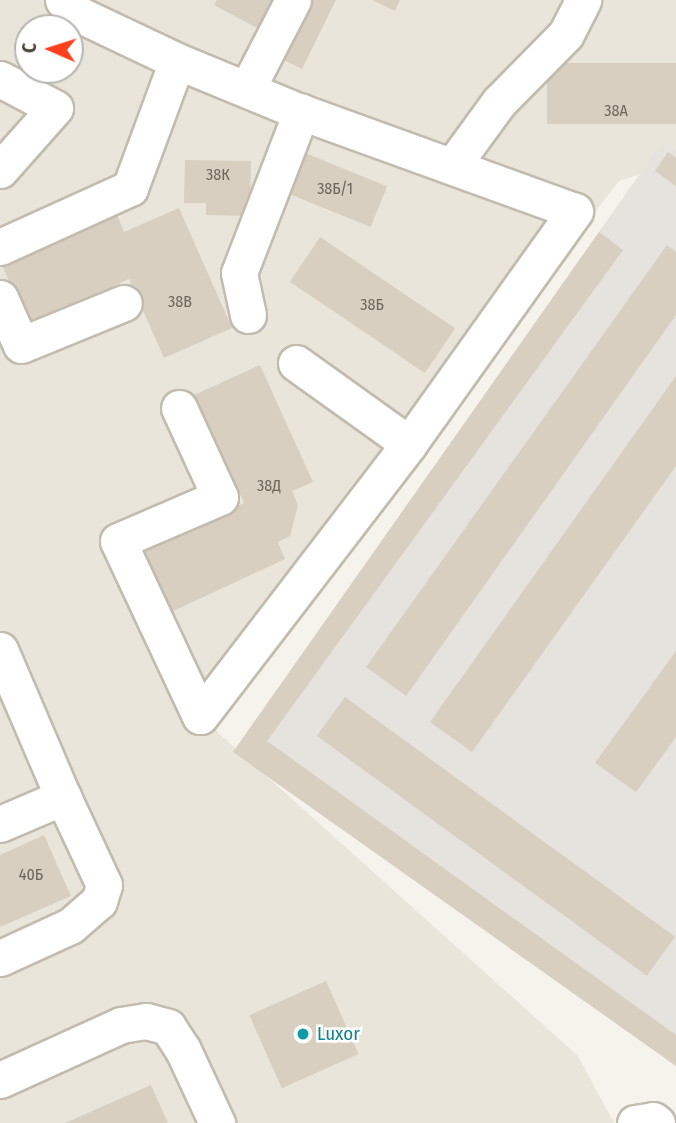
<!DOCTYPE html>
<meta charset="utf-8">
<style>
body{margin:0}
#map{position:relative;width:676px;height:1123px;overflow:hidden;background:#f6f3ec;font-family:"Fira Sans Condensed",sans-serif}
div>[style]{position:absolute}
.residential>*{inset:0;background:#eae5da}
.industrial>*{inset:0;background:#e6e2dd}
.building>*{inset:0;background:#d8cfc1;transform-origin:0 0}
.roads{filter:drop-shadow(2px 0 #c2bbae) drop-shadow(-2px 0 #c2bbae) drop-shadow(0 2px #c2bbae) drop-shadow(0 -2px #c2bbae)}
.minor>*{height:35px;margin:-17.5px;padding:0 17.5px;transform-origin:17.5px;border-radius:17.5px;background:#fff}
.dots>*{width:19px;height:19px;translate:-50% -50%;box-sizing:border-box;border:4px solid #fff;border-radius:50%}
span{translate:-50% -50%;white-space:nowrap;text-align:center;line-height:1.15;-webkit-text-stroke:5px #fff;paint-order:stroke}
.number-label{font-size:16px;color:#6e675b}
.number-label span{-webkit-text-stroke-width:0}
.culture-label{font-size:19px;color:#0d838f}
.left{translate:0 -50%;text-align:left}
.north{position:absolute;left:14px;top:14px;width:70px;height:70px;box-sizing:border-box;background:#fff;border:2px solid #b7b4b0;border-radius:50%;rotate:273deg;font-size:19px;font-weight:700;line-height:28px;text-align:center;color:#4b4439}
.north::after{content:'';display:block;margin:auto;width:24px;height:32px;background:#fc3f1d;clip-path:polygon(50% 0,100% 100%,50% 72%,0 100%)}
</style>
<div id="map">
<div class="residential">
<i style="clip-path:polygon(evenodd,0 0,676px 0,676px 163px,619px 181px,203px 719px,578px 1056px,614px 1123px,0 1123px,0 0,28px 28px,70px 28px,70px 70px,28px 70px,28px 28px)"></i>
</div>
<div class="industrial">
<i style="clip-path:polygon(663px 141px,676px 151px,676px 1066px,233px 752px)"></i>
</div>
<div class="building">
<i style="clip-path:polygon(217px 0,274px 0,259px 29px,214px 5px)"></i>
<i style="clip-path:polygon(304px 0,336px 0,302px 69px,276px 56px)"></i>
<i style="clip-path:polygon(372px 0,400px 0,395px 11px)"></i>
<i style="left:676px;top:63px;width:61px;height:129px;rotate:90deg"></i>
<i style="left:300px;top:151px;width:94px;height:44px;rotate:22deg"></i>
<i style="clip-path:polygon(668px 152px,676px 158px,676px 186px,655px 171px)"></i>
<i style="clip-path:polygon(185px 160px,251px 161px,250px 216px,206px 215px,206px 203px,184px 203px)"></i>
<i style="clip-path:polygon(179px 208px,232px 328px,164px 358px,129px 279px,28px 324px,1px 263px,116px 212px,124px 232px)"></i>
<i style="clip-path:polygon(599px 232px,623px 250px,267px 741px,676px 1035px,676px 1066px,233px 752px)"></i>
<i style="left:320px;top:237px;width:163px;height:54px;rotate:34deg"></i>
<i style="clip-path:polygon(667px 245px,676px 252px,676px 315px,406px 696px,366px 667px)"></i>
<i style="clip-path:polygon(260px 365px,313px 482px,292px 491px,298px 505px,290px 536px,278px 542px,285px 559px,167px 614px,138px 551px,244px 503px,194px 395px)"></i>
<i style="clip-path:polygon(676px 376px,676px 466px,472px 752px,430px 722px)"></i>
<i style="clip-path:polygon(676px 651px,676px 737px,636px 792px,595px 763px)"></i>
<i style="left:345px;top:697px;width:408px;height:48px;rotate:36deg"></i>
<i style="clip-path:polygon(44px 835px,71px 896px,0 927px,0 855px)"></i>
<i style="left:326px;top:981px;width:80px;height:84px;rotate:66deg"></i>
<i style="clip-path:polygon(151px 1085px,168px 1123px,65px 1123px)"></i>
</div>
<div class="roads">
<div class="minor">
<i style="left:63px;top:0;width:21px;rotate:43deg"></i>
<i style="left:78px;top:14px;width:110px;rotate:25.4deg"></i>
<i style="left:177px;top:61px;width:134px;rotate:22.4deg"></i>
<i style="left:301px;top:112px;width:291px;rotate:19.9deg"></i>
<i style="left:575px;top:211px;width:286px;rotate:125.5deg"></i>
<i style="left:409px;top:444px;width:343px;rotate:127.5deg"></i>
<i style="left:200px;top:716px;width:193px;rotate:-115.1deg"></i>
<i style="left:118px;top:541px;width:111px;rotate:-23.3deg"></i>
<i style="left:220px;top:497px;width:98px;rotate:-114.7deg"></i>
<i style="left:0;top:79px;width:62px;rotate:27.8deg"></i>
<i style="left:55px;top:108px;width:83px;rotate:131.6deg"></i>
<i style="left:247px;top:89px;width:100px;rotate:-62.7deg"></i>
<i style="left:453px;top:165px;width:78px;rotate:-53.9deg"></i>
<i style="left:499px;top:102px;width:95px;rotate:-45.4deg"></i>
<i style="left:566px;top:34px;width:38px;rotate:-63deg"></i>
<i style="left:0;top:247px;width:143px;rotate:-24.4deg"></i>
<i style="left:130px;top:188px;width:135px;rotate:-69.7deg"></i>
<i style="left:0;top:298px;width:51px;rotate:65.9deg"></i>
<i style="left:21px;top:345px;width:111px;rotate:-22.2deg"></i>
<i style="left:248px;top:315px;width:43px;rotate:-102.1deg"></i>
<i style="left:239px;top:273px;width:173px;rotate:-68.9deg"></i>
<i style="left:296px;top:363px;width:139px;rotate:35.6deg"></i>
<i style="left:0;top:650px;width:160px;rotate:66.8deg"></i>
<i style="left:63px;top:797px;width:97px;rotate:65deg"></i>
<i style="left:104px;top:885px;width:17px;rotate:107deg"></i>
<i style="left:99px;top:901px;width:38px;rotate:139deg"></i>
<i style="left:70px;top:926px;width:77px;rotate:155.4deg"></i>
<i style="left:0;top:824px;width:69px;rotate:-23.2deg"></i>
<i style="left:0;top:1080px;width:133px;rotate:-24.4deg"></i>
<i style="left:121px;top:1025px;width:25px;rotate:-9deg"></i>
<i style="left:146px;top:1021px;width:23px;rotate:15deg"></i>
<i style="left:168px;top:1027px;width:27px;rotate:57deg"></i>
<i style="left:183px;top:1050px;width:81px;rotate:65deg"></i>
<i style="left:635px;top:1123px;width:18px;rotate:-9deg"></i>
<i style="left:653px;top:1120px;width:5px;rotate:37deg"></i>
</div>
</div>
<div class="dots">
<i style="left:303px;top:1034px;background:#0f9aa8"></i>
</div>
<div class="number-label">
<span style="left:616px;top:111px">38А</span>
<span style="left:218px;top:175px">38К</span>
<span style="left:335px;top:189px">38Б/1</span>
<span style="left:180px;top:302px">38В</span>
<span style="left:372px;top:305px">38Б</span>
<span style="left:269px;top:486px">38Д</span>
<span style="left:31px;top:875px">40Б</span>
</div>
<div class="culture-label">
<span class="left" style="left:317px;top:1034px">Luxor</span>
</div>
<div class="north">С</div>
</div>
